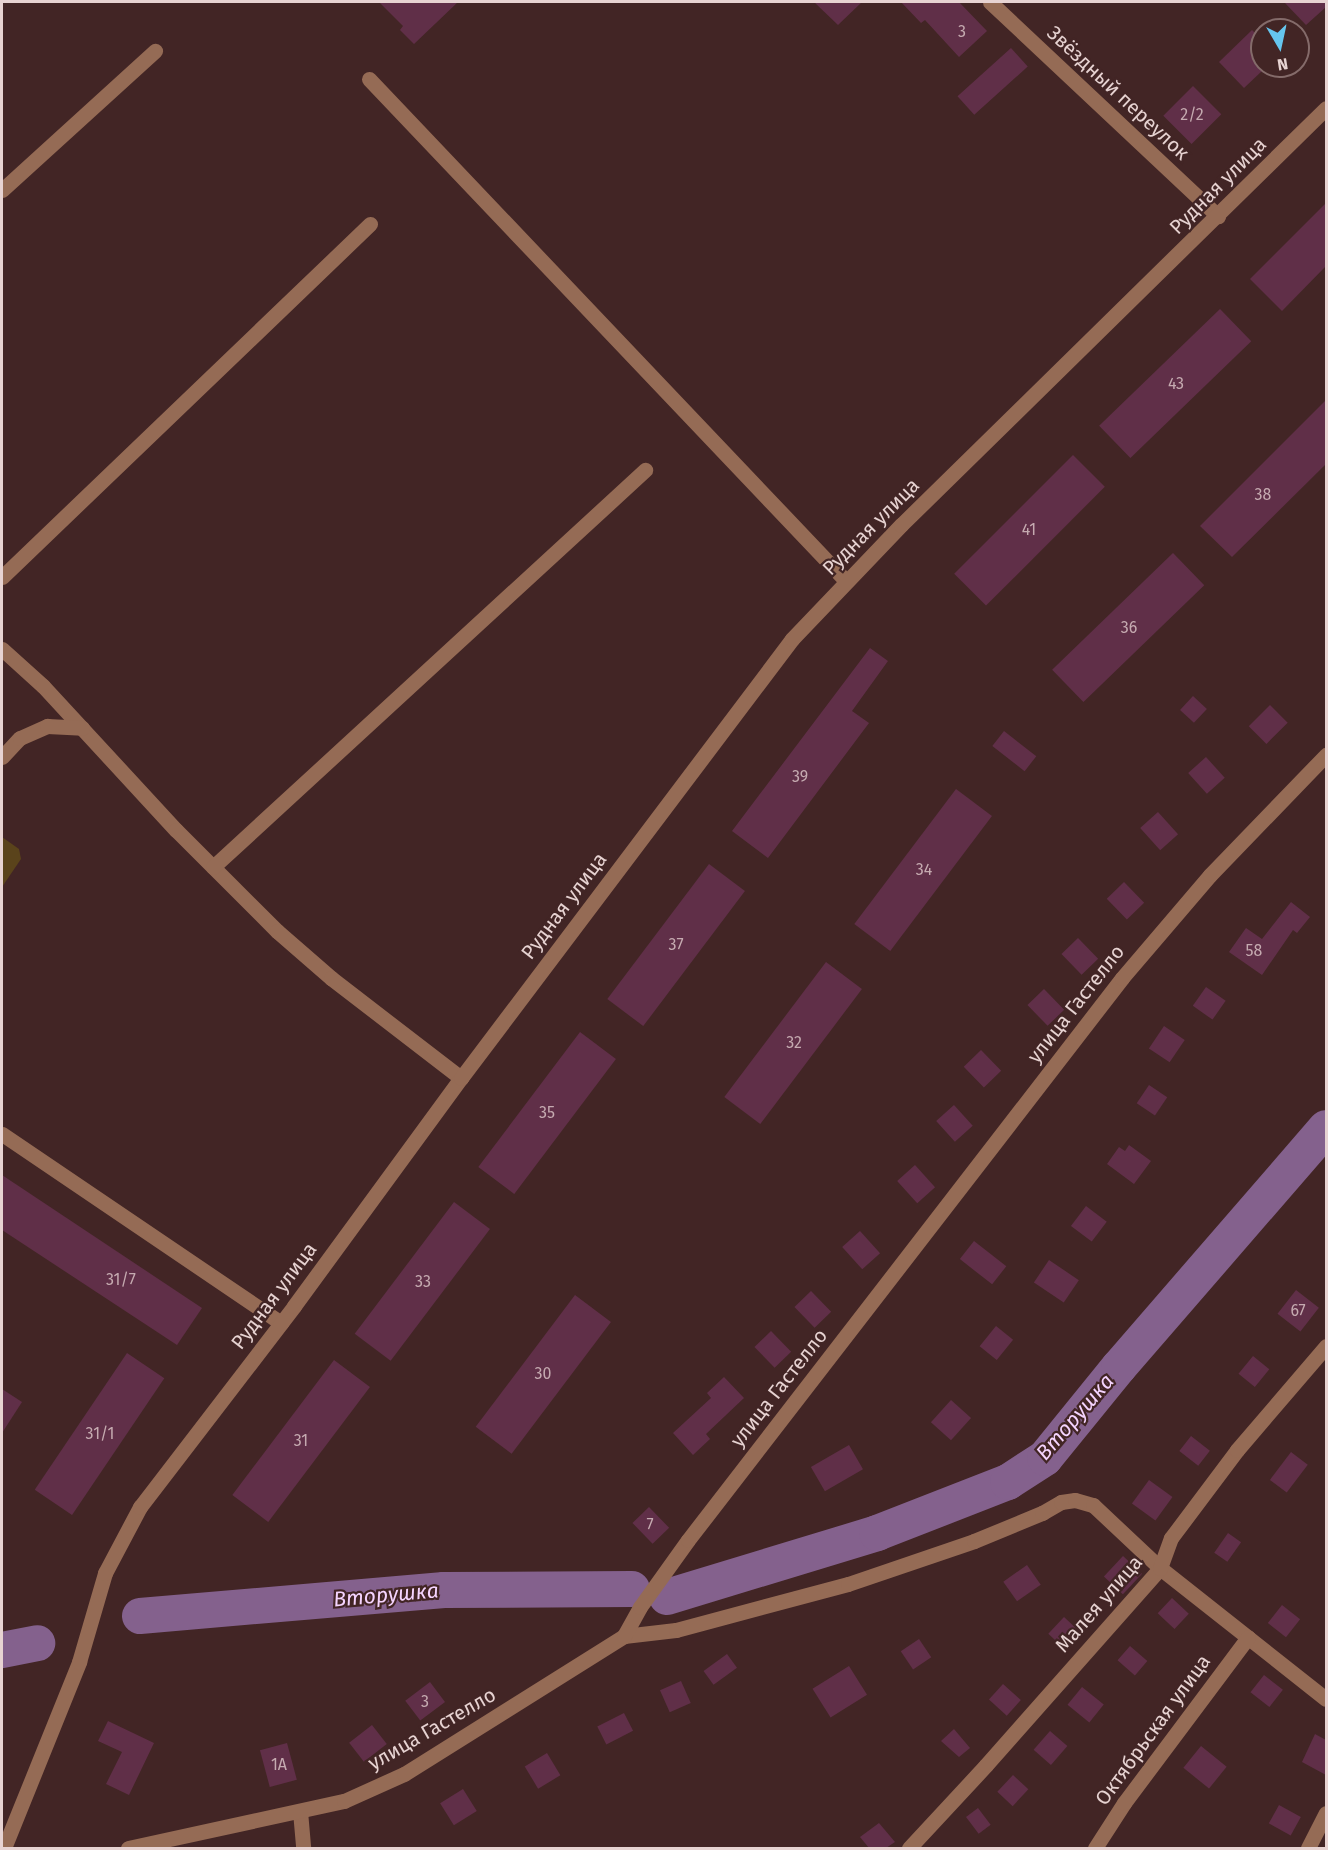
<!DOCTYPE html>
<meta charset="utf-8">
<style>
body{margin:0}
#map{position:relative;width:1328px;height:1850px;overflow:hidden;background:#422525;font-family:"Fira Sans",sans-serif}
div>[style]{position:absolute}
.green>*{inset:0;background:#5a431b}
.river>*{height:36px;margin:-18px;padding:0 18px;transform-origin:18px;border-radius:18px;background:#84618d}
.building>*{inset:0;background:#602f48;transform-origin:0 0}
.minor>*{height:15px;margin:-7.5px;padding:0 7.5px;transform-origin:7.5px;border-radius:7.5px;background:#956b55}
span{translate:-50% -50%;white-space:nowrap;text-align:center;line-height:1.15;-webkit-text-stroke:4.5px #422525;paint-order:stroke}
.number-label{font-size:16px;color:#c5aab0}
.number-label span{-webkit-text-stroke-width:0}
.street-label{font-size:20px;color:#e7d3d2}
.water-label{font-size:21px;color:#f5d4fe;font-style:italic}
.frame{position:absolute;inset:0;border:3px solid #e7d3d2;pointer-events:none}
.north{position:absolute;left:1250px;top:18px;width:60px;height:60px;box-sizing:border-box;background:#422525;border:2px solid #846b6a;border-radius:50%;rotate:171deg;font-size:16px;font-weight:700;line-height:24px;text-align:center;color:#e7d3d2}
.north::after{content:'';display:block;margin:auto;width:21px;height:27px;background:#65c5ee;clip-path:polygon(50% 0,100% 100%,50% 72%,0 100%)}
</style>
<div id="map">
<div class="green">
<i style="clip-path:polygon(2px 837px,19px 849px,21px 859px,2px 887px)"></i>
</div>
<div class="river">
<i style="left:667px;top:1597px;width:220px;rotate:-16.9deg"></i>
<i style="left:877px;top:1533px;width:141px;rotate:-21.3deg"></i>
<i style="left:1008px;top:1482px;width:44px;rotate:-33deg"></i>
<i style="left:1045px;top:1458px;width:117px;rotate:-50.9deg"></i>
<i style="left:1119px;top:1367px;width:316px;rotate:-49.1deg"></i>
<i style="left:140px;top:1616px;width:305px;rotate:-4.9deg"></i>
<i style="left:444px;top:1590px;width:188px;rotate:-0.3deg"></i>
<i style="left:2px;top:1650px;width:36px;rotate:-11deg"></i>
</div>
<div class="building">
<i style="clip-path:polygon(379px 2px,458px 2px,414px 44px,400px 30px,403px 26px)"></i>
<i style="clip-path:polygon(814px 2px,862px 2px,838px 25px)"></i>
<i style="clip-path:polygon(901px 2px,959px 2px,987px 31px,959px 57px,925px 20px,921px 23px)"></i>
<i style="clip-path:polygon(1284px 2px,1326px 2px,1326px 7px,1306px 25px)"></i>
<i style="clip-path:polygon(1252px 30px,1262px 40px,1262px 71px,1244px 88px,1219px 62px)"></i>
<i style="left:1011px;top:48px;width:25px;height:72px;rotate:48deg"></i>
<i style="left:1193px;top:86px;width:40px;height:42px;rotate:45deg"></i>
<i style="clip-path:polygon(1326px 203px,1326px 266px,1282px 311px,1250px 279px)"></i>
<i style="left:1220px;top:309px;width:45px;height:168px;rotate:46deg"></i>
<i style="clip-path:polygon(1326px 400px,1326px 464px,1232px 557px,1200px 526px)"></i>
<i style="left:1073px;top:455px;width:45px;height:168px;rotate:45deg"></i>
<i style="left:1173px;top:553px;width:45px;height:168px;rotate:46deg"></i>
<i style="clip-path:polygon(870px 648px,888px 661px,852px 711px,869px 723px,768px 858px,732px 831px)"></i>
<i style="left:1193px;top:696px;width:19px;height:19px;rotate:43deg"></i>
<i style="left:1270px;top:705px;width:25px;height:30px;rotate:45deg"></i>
<i style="left:1004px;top:731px;width:41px;height:19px;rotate:38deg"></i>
<i style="left:1206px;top:757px;width:28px;height:24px;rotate:48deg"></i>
<i style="left:956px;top:789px;width:45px;height:169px;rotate:37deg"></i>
<i style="left:1158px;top:812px;width:30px;height:24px;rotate:48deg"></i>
<i style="left:709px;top:864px;width:45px;height:169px;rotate:37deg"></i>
<i style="left:1124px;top:882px;width:29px;height:24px;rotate:46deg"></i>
<i style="clip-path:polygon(1291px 902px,1310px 917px,1297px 933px,1293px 930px,1262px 975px,1229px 952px,1246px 928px,1262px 939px)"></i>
<i style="left:1078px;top:938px;width:29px;height:23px;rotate:46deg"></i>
<i style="left:826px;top:962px;width:45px;height:169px;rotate:37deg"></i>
<i style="left:1206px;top:987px;width:24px;height:23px;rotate:35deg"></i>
<i style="left:1044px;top:989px;width:29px;height:23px;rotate:46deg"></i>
<i style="left:1164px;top:1026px;width:25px;height:27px;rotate:34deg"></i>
<i style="left:580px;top:1032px;width:45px;height:169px;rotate:37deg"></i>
<i style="left:981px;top:1050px;width:29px;height:24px;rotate:46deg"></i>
<i style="left:1149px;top:1085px;width:22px;height:22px;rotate:34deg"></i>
<i style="left:954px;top:1105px;width:28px;height:24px;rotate:48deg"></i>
<i style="clip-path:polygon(1129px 1145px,1151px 1161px,1134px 1184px,1107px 1164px,1119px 1147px,1125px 1151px)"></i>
<i style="left:915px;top:1165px;width:30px;height:24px;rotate:48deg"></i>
<i style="clip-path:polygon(2px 1175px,202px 1308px,177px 1345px,2px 1230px)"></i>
<i style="left:454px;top:1202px;width:45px;height:165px;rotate:37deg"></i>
<i style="left:1086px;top:1206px;width:26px;height:25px;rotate:37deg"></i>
<i style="left:860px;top:1231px;width:30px;height:24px;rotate:48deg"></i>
<i style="left:974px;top:1241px;width:41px;height:23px;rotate:38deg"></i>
<i style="left:1049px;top:1260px;width:36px;height:27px;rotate:34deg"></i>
<i style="left:1296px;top:1290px;width:29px;height:30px;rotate:38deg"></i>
<i style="left:811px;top:1291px;width:29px;height:23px;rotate:46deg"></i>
<i style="left:575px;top:1295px;width:45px;height:165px;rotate:37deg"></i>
<i style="left:996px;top:1326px;width:22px;height:26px;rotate:39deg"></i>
<i style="left:771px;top:1331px;width:29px;height:23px;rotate:46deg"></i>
<i style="left:127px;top:1353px;width:45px;height:165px;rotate:34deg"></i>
<i style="left:1253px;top:1356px;width:21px;height:23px;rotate:39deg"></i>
<i style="left:334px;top:1360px;width:45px;height:169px;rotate:37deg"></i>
<i style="clip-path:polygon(724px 1377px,744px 1398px,706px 1434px,710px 1439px,693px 1455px,673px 1433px,711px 1398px,707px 1393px)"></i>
<i style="clip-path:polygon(2px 1389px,22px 1402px,2px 1433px)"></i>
<i style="left:951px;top:1400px;width:27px;height:30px;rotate:42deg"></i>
<i style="left:1191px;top:1436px;width:24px;height:19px;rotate:38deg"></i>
<i style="left:849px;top:1445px;width:28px;height:44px;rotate:60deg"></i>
<i style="left:1291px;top:1452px;width:21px;height:35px;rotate:37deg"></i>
<i style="left:1149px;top:1480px;width:29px;height:29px;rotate:36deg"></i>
<i style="left:649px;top:1507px;width:29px;height:23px;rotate:46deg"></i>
<i style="left:1228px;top:1533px;width:16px;height:24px;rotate:35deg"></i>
<i style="left:1123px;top:1556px;width:26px;height:28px;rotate:43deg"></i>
<i style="left:1027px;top:1565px;width:24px;height:29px;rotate:55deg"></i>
<i style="left:1172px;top:1598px;width:23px;height:21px;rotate:43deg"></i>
<i style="left:1282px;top:1605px;width:23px;height:23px;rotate:38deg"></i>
<i style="left:1064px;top:1617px;width:22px;height:23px;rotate:43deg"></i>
<i style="left:919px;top:1639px;width:22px;height:22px;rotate:56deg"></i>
<i style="left:1130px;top:1646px;width:23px;height:19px;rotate:41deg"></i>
<i style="left:727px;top:1654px;width:17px;height:29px;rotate:54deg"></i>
<i style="left:849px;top:1666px;width:34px;height:43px;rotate:58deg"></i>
<i style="left:1264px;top:1675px;width:24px;height:22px;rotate:38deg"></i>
<i style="left:681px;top:1681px;width:24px;height:23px;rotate:66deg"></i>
<i style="left:430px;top:1682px;width:25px;height:31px;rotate:53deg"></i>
<i style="left:1003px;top:1684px;width:24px;height:21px;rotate:42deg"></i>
<i style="left:1082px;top:1687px;width:28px;height:23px;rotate:39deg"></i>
<i style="left:624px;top:1713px;width:20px;height:30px;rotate:63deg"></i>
<i style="clip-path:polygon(108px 1721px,154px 1743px,129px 1795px,106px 1784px,122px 1752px,98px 1741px)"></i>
<i style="left:372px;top:1725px;width:24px;height:29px;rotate:52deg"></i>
<i style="clip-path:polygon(954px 1729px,970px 1748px,959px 1757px,941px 1741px)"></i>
<i style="left:1050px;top:1731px;width:23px;height:25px;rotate:41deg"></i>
<i style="clip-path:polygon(1315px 1734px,1326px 1740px,1326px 1775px,1302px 1762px)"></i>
<i style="left:287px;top:1743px;width:38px;height:28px;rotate:75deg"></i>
<i style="left:1201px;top:1746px;width:33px;height:28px;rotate:39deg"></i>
<i style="left:547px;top:1753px;width:26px;height:26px;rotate:59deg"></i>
<i style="left:1013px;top:1775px;width:21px;height:23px;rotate:43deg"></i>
<i style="left:463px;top:1789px;width:26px;height:27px;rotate:58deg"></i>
<i style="left:1279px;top:1805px;width:25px;height:21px;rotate:29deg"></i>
<i style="left:978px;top:1808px;width:21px;height:15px;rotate:53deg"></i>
<i style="clip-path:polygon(879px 1823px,895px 1842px,886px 1848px,869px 1848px,860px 1837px)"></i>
</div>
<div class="minor">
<i style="left:990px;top:2px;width:313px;rotate:43.2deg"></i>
<i style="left:369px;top:79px;width:692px;rotate:46.46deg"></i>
<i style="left:2px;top:190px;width:207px;rotate:-42.3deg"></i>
<i style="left:2px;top:577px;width:510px;rotate:-43.81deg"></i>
<i style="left:2px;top:649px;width:55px;rotate:42.1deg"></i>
<i style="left:43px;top:686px;width:196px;rotate:47.3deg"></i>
<i style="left:176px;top:830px;width:143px;rotate:45deg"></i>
<i style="left:277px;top:931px;width:72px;rotate:41deg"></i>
<i style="left:331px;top:978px;width:164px;rotate:37.6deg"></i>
<i style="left:2px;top:757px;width:26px;rotate:-47deg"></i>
<i style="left:20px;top:738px;width:30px;rotate:-24deg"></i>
<i style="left:47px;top:726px;width:35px;rotate:3deg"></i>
<i style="left:213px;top:867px;width:587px;rotate:-42.58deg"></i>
<i style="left:2px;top:1134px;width:337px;rotate:34.1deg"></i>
<i style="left:624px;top:1636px;width:52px;rotate:-6.6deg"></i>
<i style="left:676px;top:1630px;width:178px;rotate:-15deg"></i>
<i style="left:848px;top:1584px;width:133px;rotate:-18.8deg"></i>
<i style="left:974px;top:1541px;width:74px;rotate:-22.4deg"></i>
<i style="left:1042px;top:1513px;width:22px;rotate:-30deg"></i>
<i style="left:1061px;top:1502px;width:14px;rotate:-8deg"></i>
<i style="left:1075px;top:1500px;width:19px;rotate:16deg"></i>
<i style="left:1093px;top:1505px;width:92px;rotate:43.2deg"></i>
<i style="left:1160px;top:1568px;width:211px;rotate:38.3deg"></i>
<i style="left:300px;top:1811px;width:37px;rotate:85deg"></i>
<i style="left:4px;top:1848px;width:201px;rotate:-68deg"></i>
<i style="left:79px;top:1662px;width:93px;rotate:-73.7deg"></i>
<i style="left:105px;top:1573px;width:75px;rotate:-62.1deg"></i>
<i style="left:140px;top:1507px;width:253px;rotate:-52.5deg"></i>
<i style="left:294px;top:1306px;width:283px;rotate:-53.8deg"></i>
<i style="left:461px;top:1078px;width:550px;rotate:-52.98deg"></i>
<i style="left:792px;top:639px;width:158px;rotate:-46.3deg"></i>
<i style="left:901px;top:525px;width:595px;rotate:-44.46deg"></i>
<i style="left:128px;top:1848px;width:221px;rotate:-12.3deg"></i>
<i style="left:344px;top:1801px;width:66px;rotate:-24.2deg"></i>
<i style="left:404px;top:1774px;width:260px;rotate:-32.1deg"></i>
<i style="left:624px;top:1636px;width:33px;rotate:-61deg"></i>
<i style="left:640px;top:1607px;width:82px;rotate:-54.4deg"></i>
<i style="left:688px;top:1540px;width:710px;rotate:-52.32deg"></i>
<i style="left:1122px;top:978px;width:135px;rotate:-49.5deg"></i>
<i style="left:1210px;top:875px;width:167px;rotate:-46deg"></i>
<i style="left:909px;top:1848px;width:113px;rotate:-47.1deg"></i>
<i style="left:986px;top:1765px;width:263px;rotate:-48.5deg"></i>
<i style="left:1160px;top:1568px;width:32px;rotate:-70deg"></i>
<i style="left:1171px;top:1538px;width:110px;rotate:-53.1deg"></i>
<i style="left:1237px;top:1450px;width:137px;rotate:-49.4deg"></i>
<i style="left:1095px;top:1848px;width:54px;rotate:-57.2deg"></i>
<i style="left:1124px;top:1803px;width:207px;rotate:-53.2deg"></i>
<i style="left:1308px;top:1848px;width:39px;rotate:-63deg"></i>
</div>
<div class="number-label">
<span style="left:962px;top:32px">3</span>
<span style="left:1192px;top:115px">2/2</span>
<span style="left:1176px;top:384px">43</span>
<span style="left:1263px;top:495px">38</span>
<span style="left:1029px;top:530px">41</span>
<span style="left:1129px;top:628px">36</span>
<span style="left:800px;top:777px">39</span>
<span style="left:924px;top:870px">34</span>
<span style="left:676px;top:945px">37</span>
<span style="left:1254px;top:951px">58</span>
<span style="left:794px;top:1043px">32</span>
<span style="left:547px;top:1113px">35</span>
<span style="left:121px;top:1280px">31/7</span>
<span style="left:423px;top:1282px">33</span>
<span style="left:1298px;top:1311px">67</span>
<span style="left:543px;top:1374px">30</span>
<span style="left:100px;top:1434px">31/1</span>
<span style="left:301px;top:1441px">31</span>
<span style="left:650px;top:1525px">7</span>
<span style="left:425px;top:1702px">3</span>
<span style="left:279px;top:1765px">1А</span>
</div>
<div class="street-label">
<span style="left:1118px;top:93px;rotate:43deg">Звёздный переулок</span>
<span style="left:1218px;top:186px;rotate:-45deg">Рудная улица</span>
<span style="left:871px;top:527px;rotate:-45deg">Рудная улица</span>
<span style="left:564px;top:906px;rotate:-53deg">Рудная улица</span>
<span style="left:1076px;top:1004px;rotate:-52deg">улица Гастелло</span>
<span style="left:274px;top:1296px;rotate:-53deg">Рудная улица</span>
<span style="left:779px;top:1388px;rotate:-52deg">улица Гастелло</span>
<span style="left:1099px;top:1604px;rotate:-49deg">Малея улица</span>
<span style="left:432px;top:1729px;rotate:-30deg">улица Гастелло</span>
<span style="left:1153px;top:1730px;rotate:-54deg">Октябрьская улица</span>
</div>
<div class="water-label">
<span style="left:1075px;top:1417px;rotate:-49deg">Вторушка</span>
<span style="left:386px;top:1595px;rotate:-5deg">Вторушка</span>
</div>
<div class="frame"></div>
<div class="north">N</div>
</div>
